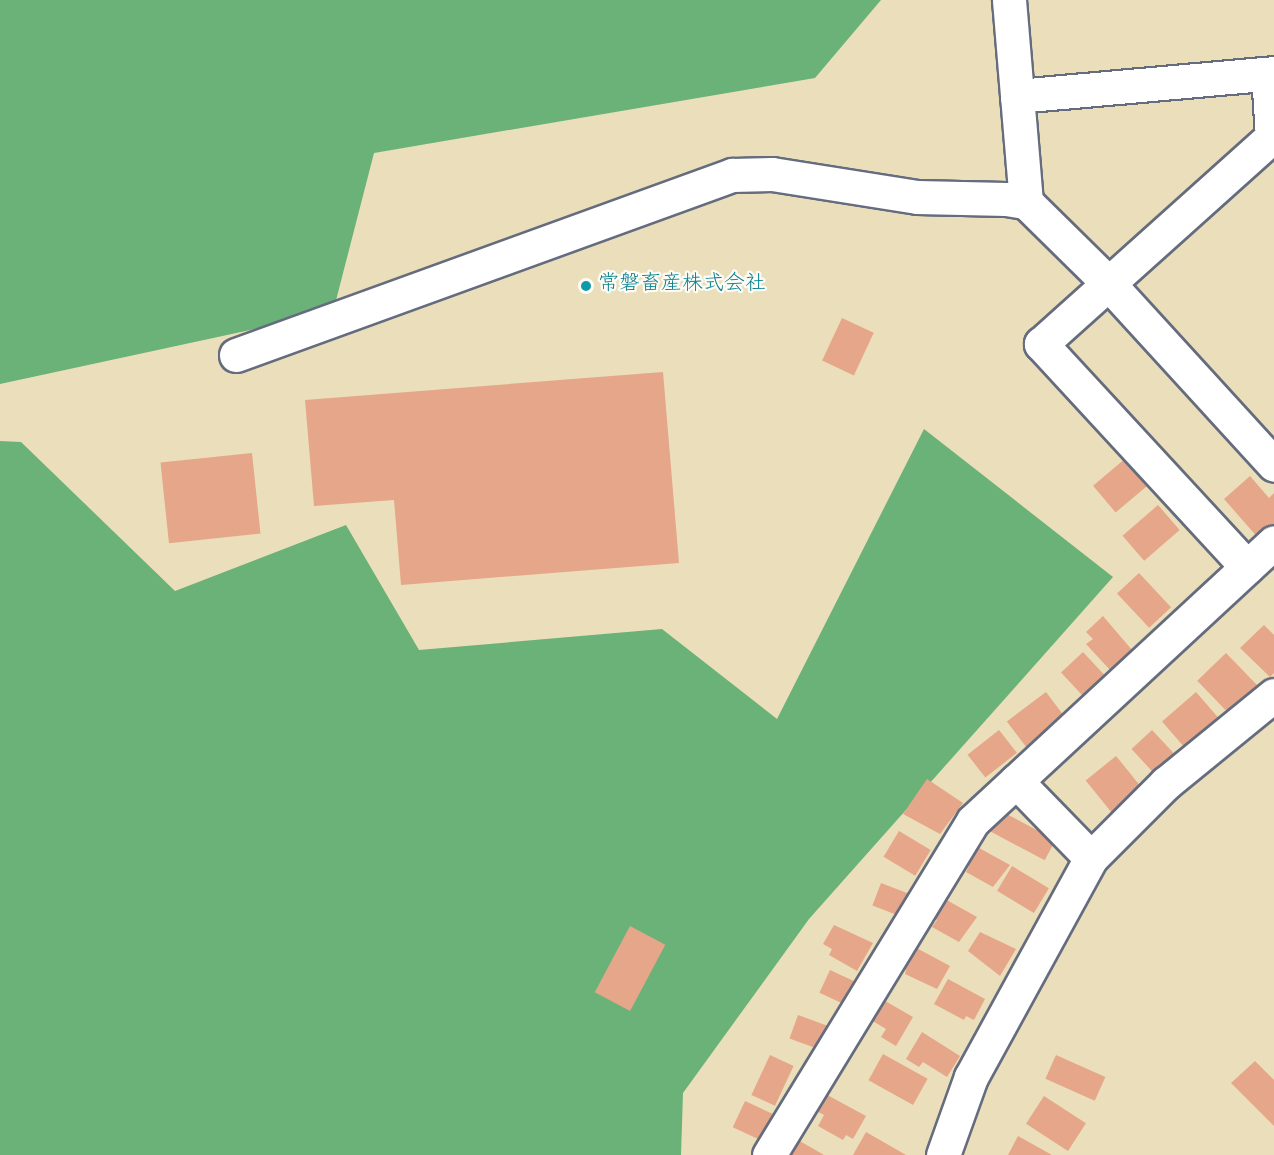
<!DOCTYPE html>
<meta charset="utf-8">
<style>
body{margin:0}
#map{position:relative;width:1274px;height:1155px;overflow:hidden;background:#ebdeba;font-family:"Gochi Hand","Klee One",sans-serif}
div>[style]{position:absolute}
.forest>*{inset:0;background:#6ab278}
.building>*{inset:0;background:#e6a689;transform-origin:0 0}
.roads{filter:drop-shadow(2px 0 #646c7e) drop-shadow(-2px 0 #646c7e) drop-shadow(0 2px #646c7e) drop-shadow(0 -2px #646c7e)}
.minor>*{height:33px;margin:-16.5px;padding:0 16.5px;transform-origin:16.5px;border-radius:16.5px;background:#fff}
.dots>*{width:16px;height:16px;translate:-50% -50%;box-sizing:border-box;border:3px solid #fdfcf7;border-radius:50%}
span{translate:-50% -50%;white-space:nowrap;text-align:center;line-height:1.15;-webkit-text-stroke:4.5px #fdfcf7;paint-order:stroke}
.culture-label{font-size:21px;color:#0d838f}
.left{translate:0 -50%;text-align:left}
</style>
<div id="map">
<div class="forest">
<i style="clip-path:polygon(0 0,881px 0,815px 78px,374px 153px,333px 312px,0 384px)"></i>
<i style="clip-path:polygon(924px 429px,1113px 577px,809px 919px,683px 1093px,681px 1155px,0 1155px,0 441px,21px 442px,175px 591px,346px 525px,419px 650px,662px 629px,777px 719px)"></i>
</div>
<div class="building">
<i style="left:842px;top:318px;width:35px;height:47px;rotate:25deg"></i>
<i style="clip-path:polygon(663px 372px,679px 563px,401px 585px,394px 500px,314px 506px,305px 400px)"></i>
<i style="left:252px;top:453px;width:81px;height:92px;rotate:84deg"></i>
<i style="left:1126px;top:458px;width:35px;height:43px;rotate:50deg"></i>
<i style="clip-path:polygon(1250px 476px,1269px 498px,1274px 493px,1274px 528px,1260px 540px,1224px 499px)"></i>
<i style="left:1158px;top:505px;width:33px;height:47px;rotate:49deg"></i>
<i style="left:1139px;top:573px;width:47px;height:30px;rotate:47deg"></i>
<i style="clip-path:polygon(1103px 616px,1132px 650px,1110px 670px,1086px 644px,1093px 639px,1086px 632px)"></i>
<i style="clip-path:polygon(1264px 625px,1274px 635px,1274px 673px,1270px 677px,1240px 648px)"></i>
<i style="left:1083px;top:652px;width:44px;height:30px;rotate:47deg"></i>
<i style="left:1226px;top:653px;width:55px;height:40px;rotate:46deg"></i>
<i style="left:1046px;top:692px;width:36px;height:49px;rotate:53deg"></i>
<i style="left:1196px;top:692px;width:41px;height:45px;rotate:49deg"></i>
<i style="left:999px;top:730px;width:29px;height:40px;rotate:52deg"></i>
<i style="left:1152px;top:730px;width:35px;height:28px;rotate:47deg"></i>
<i style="left:1116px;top:756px;width:49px;height:39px;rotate:51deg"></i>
<i style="clip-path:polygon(927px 779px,963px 803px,940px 834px,903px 814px)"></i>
<i style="left:999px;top:810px;width:64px;height:23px;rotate:28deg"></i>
<i style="left:899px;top:831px;width:37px;height:30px;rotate:31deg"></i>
<i style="clip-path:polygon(970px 843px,1010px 865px,993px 887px,966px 872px,969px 866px,960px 861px)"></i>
<i style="left:1012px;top:866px;width:43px;height:29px;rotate:31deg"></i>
<i style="left:881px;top:883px;width:39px;height:24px;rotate:21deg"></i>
<i style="clip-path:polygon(943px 898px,977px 917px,959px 942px,932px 927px,937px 920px,932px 917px)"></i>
<i style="clip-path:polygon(834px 925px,873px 943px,857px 971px,829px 955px,832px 949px,823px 944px)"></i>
<i style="left:630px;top:926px;width:40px;height:75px;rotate:28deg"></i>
<i style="clip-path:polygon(980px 932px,1016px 949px,1000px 976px,968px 951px)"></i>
<i style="clip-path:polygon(909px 944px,950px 966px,937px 989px,905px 974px,906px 970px,897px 965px)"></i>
<i style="left:830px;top:970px;width:38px;height:25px;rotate:25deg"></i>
<i style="clip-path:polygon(948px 979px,985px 999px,974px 1020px,966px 1016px,964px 1020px,934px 1004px)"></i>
<i style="clip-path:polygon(873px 994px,913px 1017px,896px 1046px,881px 1037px,886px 1029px,861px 1014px)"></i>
<i style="left:798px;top:1015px;width:38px;height:25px;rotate:20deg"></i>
<i style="clip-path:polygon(922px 1032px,960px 1056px,947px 1077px,923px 1062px,919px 1067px,906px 1059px)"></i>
<i style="left:883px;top:1054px;width:51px;height:30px;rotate:29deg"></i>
<i style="left:770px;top:1055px;width:26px;height:44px;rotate:25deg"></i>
<i style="left:1056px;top:1055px;width:54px;height:26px;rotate:24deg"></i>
<i style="clip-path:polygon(1255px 1061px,1274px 1080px,1274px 1126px,1231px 1083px)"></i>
<i style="clip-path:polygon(818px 1090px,866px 1116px,853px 1139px,846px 1135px,843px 1140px,818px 1126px,824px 1115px,809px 1107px)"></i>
<i style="left:1044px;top:1096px;width:50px;height:33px;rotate:33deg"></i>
<i style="left:745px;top:1101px;width:38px;height:29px;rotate:25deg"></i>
<i style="clip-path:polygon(866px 1132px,906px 1155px,853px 1155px)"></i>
<i style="clip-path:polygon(1018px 1136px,1052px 1155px,1008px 1155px)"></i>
<i style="clip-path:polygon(798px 1140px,824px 1155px,790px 1155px)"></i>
</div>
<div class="roads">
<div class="minor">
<i style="left:1009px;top:0;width:203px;rotate:85.2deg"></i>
<i style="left:1017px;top:96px;width:258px;rotate:-5.1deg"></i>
<i style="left:236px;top:355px;width:528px;rotate:-19.95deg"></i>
<i style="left:732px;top:175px;width:40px;rotate:-1.4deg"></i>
<i style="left:772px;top:174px;width:147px;rotate:9deg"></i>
<i style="left:917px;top:197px;width:89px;rotate:1.3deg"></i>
<i style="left:1006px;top:199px;width:20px;rotate:9deg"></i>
<i style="left:1026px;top:202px;width:115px;rotate:44.6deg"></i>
<i style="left:1108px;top:283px;width:246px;rotate:47.6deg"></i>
<i style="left:1247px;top:567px;width:304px;rotate:-132.7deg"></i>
<i style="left:1041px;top:344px;width:310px;rotate:-41.9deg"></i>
<i style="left:1272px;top:137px;width:63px;rotate:-93.6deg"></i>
<i style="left:1016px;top:781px;width:107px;rotate:45.8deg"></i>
<i style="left:769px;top:1155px;width:391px;rotate:-58.6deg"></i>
<i style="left:973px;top:821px;width:410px;rotate:-42.8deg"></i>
<i style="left:943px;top:1155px;width:83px;rotate:-70.3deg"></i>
<i style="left:971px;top:1077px;width:250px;rotate:-61.3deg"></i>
<i style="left:1091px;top:858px;width:106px;rotate:-45deg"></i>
<i style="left:1166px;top:783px;width:139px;rotate:-39.2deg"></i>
</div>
</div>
<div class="dots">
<i style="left:586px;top:286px;background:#0f9aa8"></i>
</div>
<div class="culture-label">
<span class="left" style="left:598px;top:286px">常磐畜産株式会社</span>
</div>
</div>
